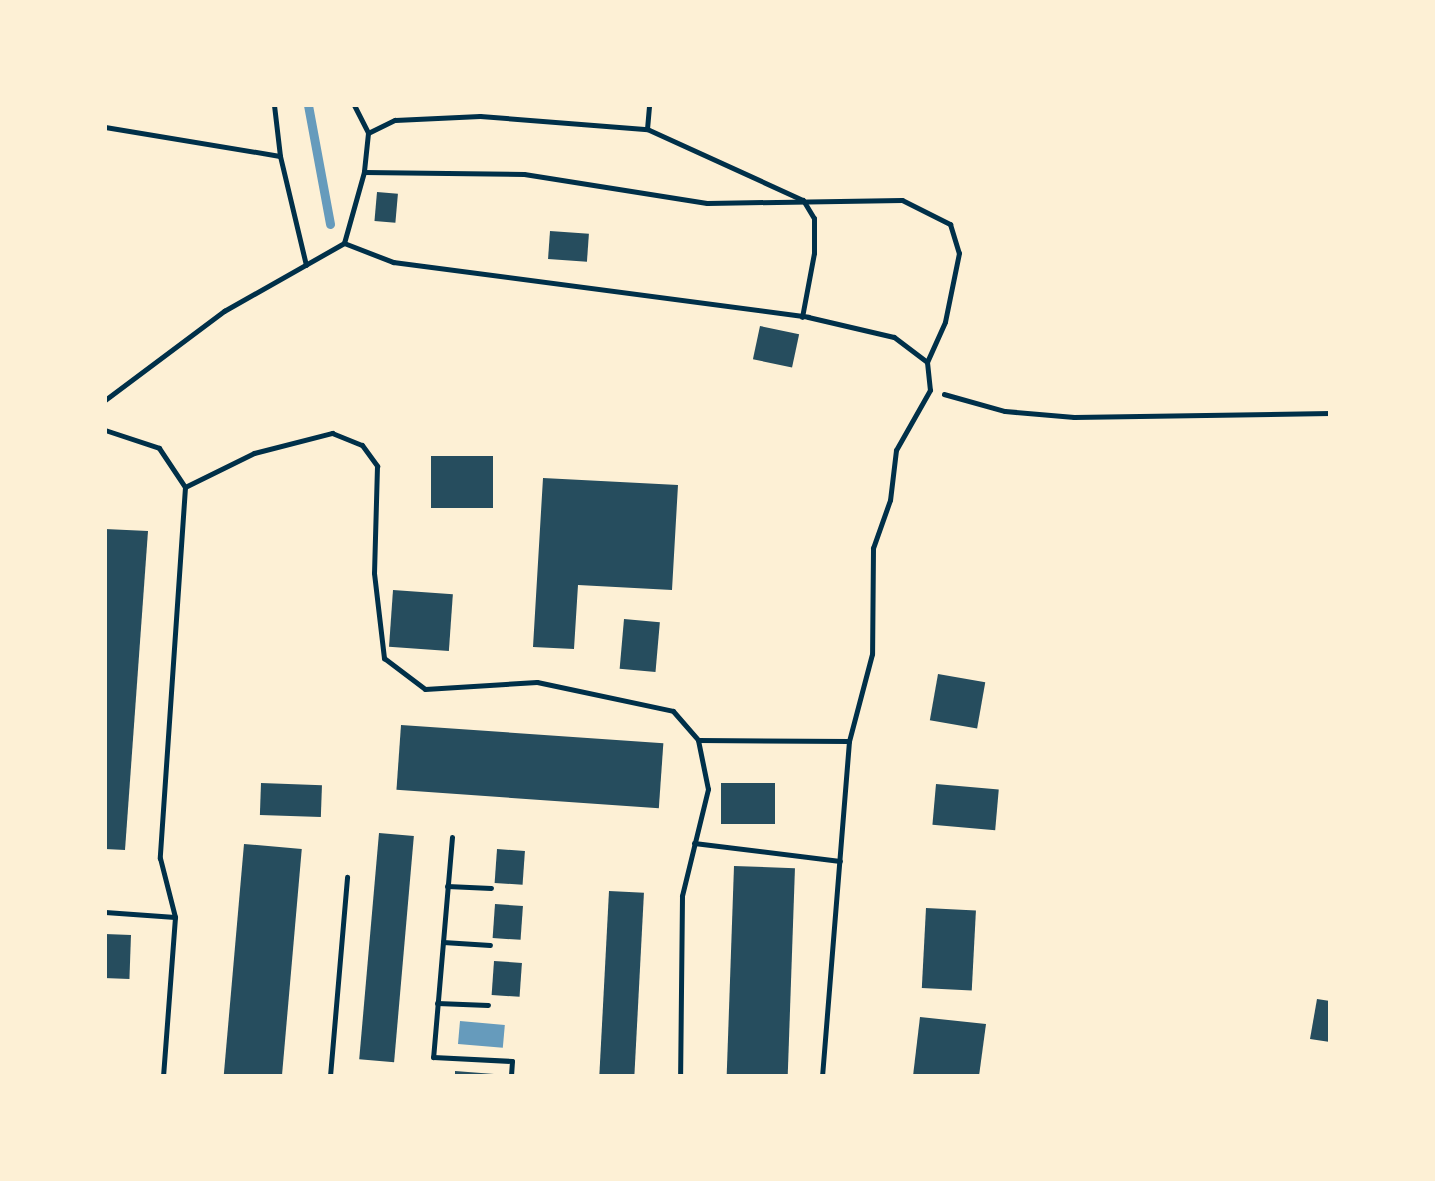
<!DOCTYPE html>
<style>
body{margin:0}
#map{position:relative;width:1435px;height:1181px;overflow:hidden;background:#fdf0d5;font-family:Mulish,sans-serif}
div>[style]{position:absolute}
.water>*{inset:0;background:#669bbc;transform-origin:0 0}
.stream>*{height:9px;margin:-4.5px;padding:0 4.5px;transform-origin:4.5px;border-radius:4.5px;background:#669bbc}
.building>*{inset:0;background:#264d5e;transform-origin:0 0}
.path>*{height:4.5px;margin:-2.25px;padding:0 2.25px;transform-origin:2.25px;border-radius:2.25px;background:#003049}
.service>*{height:5px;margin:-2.5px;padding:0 2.5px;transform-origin:2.5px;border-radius:2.5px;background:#003049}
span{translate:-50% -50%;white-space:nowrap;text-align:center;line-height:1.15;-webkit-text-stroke:7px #fdf0d5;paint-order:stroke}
.frame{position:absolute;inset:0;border:107px solid #fdf0d5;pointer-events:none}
</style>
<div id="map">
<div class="water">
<i style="left:460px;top:1021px;width:45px;height:23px;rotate:5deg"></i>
</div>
<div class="stream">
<i style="left:308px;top:105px;width:121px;rotate:79.5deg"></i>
</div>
<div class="building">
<i style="left:377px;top:192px;width:21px;height:29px;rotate:5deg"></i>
<i style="left:550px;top:231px;width:39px;height:28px;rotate:4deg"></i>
<i style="left:760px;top:326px;width:40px;height:34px;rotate:12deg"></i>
<i style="left:431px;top:456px;width:62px;height:52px"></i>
<i style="clip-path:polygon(543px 478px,678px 485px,672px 590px,578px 585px,574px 649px,533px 647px)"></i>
<i style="clip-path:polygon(105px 529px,148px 531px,125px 850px,105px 849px)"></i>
<i style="left:393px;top:590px;width:60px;height:57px;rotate:4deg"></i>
<i style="left:624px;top:619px;width:36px;height:50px;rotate:5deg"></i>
<i style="left:938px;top:674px;width:48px;height:47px;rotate:10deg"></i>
<i style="left:401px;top:725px;width:263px;height:65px;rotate:4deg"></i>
<i style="left:261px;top:783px;width:61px;height:32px;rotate:2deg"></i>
<i style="left:721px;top:783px;width:54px;height:41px"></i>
<i style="left:936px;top:784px;width:63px;height:41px;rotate:5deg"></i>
<i style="left:379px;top:833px;width:35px;height:227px;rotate:5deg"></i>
<i style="left:244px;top:844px;width:58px;height:233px;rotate:5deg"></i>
<i style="left:497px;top:849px;width:28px;height:34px;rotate:4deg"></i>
<i style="left:734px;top:866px;width:61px;height:210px;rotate:2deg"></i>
<i style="left:609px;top:891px;width:35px;height:185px;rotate:3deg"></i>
<i style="left:495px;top:904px;width:28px;height:34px;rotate:4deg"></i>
<i style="left:926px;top:908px;width:50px;height:80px;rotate:3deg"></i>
<i style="left:105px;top:934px;width:26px;height:44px;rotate:2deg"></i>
<i style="left:494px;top:961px;width:28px;height:34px;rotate:4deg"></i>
<i style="clip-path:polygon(1317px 999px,1330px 1001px,1330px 1042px,1310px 1039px)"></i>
<i style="clip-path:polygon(920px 1017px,986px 1024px,979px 1076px,913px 1076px)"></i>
<i style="clip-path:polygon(455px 1071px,494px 1074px,494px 1076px,455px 1076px)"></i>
</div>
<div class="path">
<i style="left:944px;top:394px;width:63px;rotate:15.6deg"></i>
<i style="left:1005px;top:411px;width:69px;rotate:5deg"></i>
<i style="left:1074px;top:417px;width:256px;rotate:-0.9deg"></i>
</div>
<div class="service">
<i style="left:274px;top:105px;width:51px;rotate:83.3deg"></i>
<i style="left:280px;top:156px;width:112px;rotate:76.6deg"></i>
<i style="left:354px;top:105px;width:31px;rotate:63deg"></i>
<i style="left:368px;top:133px;width:39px;rotate:96deg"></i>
<i style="left:105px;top:127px;width:177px;rotate:9.4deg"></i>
<i style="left:647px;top:129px;width:24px;rotate:-85deg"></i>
<i style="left:368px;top:133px;width:30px;rotate:-26deg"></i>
<i style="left:395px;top:120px;width:85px;rotate:-2.7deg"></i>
<i style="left:480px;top:116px;width:168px;rotate:4.5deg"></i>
<i style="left:647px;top:129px;width:171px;rotate:24.5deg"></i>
<i style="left:803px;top:200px;width:21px;rotate:59deg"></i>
<i style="left:814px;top:218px;width:35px;rotate:90deg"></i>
<i style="left:814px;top:253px;width:65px;rotate:100.6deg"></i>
<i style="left:344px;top:243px;width:74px;rotate:-74.3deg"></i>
<i style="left:364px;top:172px;width:160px;rotate:0.7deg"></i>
<i style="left:524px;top:174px;width:185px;rotate:9deg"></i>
<i style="left:707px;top:203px;width:195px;rotate:-0.9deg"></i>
<i style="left:902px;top:200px;width:54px;rotate:26.6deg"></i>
<i style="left:950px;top:224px;width:30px;rotate:73deg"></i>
<i style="left:959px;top:253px;width:70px;rotate:101.5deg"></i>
<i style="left:945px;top:322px;width:44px;rotate:114.2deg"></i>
<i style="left:105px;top:400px;width:149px;rotate:-36.8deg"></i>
<i style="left:224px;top:311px;width:138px;rotate:-29.5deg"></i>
<i style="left:344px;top:243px;width:53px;rotate:21.2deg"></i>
<i style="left:393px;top:262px;width:419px;rotate:7.5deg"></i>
<i style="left:808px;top:317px;width:88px;rotate:13.1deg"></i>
<i style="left:894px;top:337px;width:41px;rotate:37.1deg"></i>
<i style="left:927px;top:362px;width:28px;rotate:84deg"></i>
<i style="left:930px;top:390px;width:69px;rotate:119.5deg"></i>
<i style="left:896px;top:450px;width:50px;rotate:96.8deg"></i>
<i style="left:890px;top:500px;width:51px;rotate:109.5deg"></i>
<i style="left:873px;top:548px;width:106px;rotate:90.5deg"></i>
<i style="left:872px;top:654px;width:90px;rotate:104.8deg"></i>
<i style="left:849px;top:741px;width:336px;rotate:94.6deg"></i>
<i style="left:105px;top:430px;width:57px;rotate:18.4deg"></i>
<i style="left:159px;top:448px;width:47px;rotate:56.3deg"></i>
<i style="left:185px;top:487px;width:372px;rotate:93.9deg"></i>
<i style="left:160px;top:858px;width:61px;rotate:75.7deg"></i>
<i style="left:175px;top:917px;width:159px;rotate:94.3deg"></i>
<i style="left:185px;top:487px;width:77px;rotate:-26.2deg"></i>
<i style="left:254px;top:453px;width:81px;rotate:-14.4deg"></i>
<i style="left:332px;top:433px;width:32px;rotate:22deg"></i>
<i style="left:362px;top:445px;width:26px;rotate:54deg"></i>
<i style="left:377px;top:466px;width:107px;rotate:91.6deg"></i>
<i style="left:374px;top:573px;width:86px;rotate:83.3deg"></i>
<i style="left:384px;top:658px;width:51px;rotate:37.1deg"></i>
<i style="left:425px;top:689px;width:112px;rotate:-3.6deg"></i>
<i style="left:537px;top:682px;width:139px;rotate:12deg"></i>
<i style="left:673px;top:711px;width:38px;rotate:49deg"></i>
<i style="left:698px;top:740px;width:50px;rotate:78.5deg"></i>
<i style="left:708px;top:789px;width:110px;rotate:103.7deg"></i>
<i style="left:682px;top:896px;width:180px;rotate:90.6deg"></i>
<i style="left:698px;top:740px;width:151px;rotate:0.4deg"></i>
<i style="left:452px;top:837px;width:221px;rotate:94.9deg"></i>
<i style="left:433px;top:1057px;width:79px;rotate:2.9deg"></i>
<i style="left:512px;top:1061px;width:15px;rotate:94deg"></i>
<i style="left:694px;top:843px;width:147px;rotate:7deg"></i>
<i style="left:447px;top:886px;width:44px;rotate:2.6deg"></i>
<i style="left:105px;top:912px;width:70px;rotate:4.1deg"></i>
<i style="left:443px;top:942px;width:47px;rotate:3.7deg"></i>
<i style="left:437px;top:1003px;width:51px;rotate:2.2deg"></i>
<i style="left:330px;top:1076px;width:200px;rotate:-85.1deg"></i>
</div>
<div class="frame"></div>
</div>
